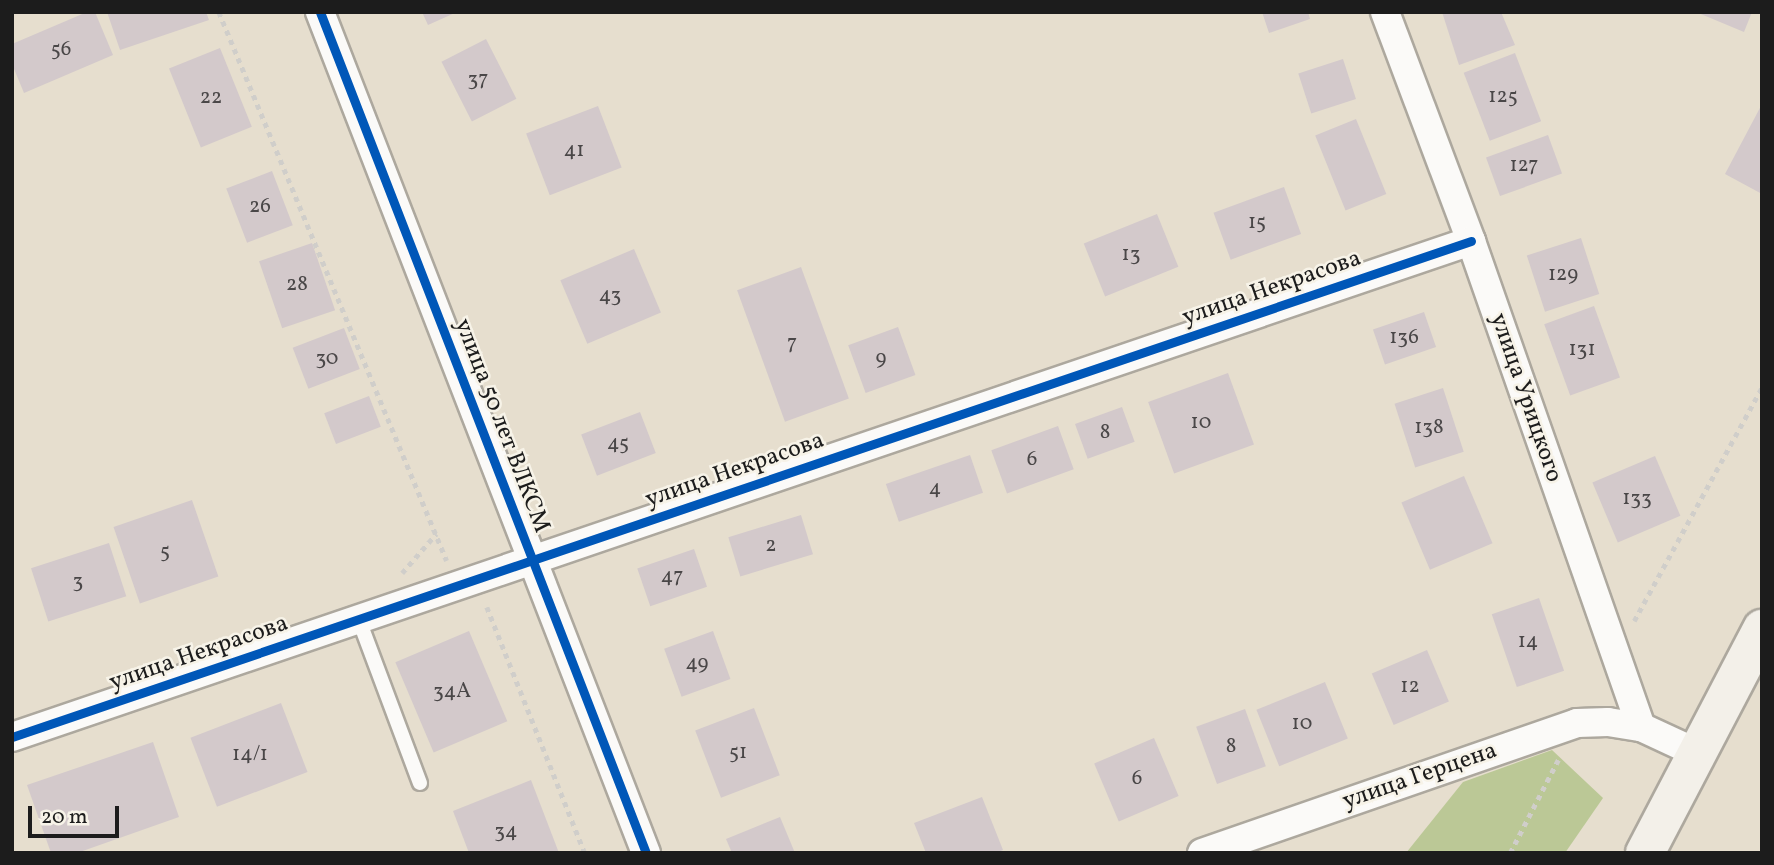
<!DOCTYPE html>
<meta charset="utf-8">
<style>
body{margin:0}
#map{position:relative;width:1774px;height:865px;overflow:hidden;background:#e6dece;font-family:Vollkorn,serif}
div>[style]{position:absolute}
.forest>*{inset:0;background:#bbc896}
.building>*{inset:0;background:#d3c9cb;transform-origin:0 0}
.path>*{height:4.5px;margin-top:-2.25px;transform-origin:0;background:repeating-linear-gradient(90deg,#d0ceca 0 5px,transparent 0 10px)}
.roads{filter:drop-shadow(2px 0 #ada89e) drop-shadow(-2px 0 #ada89e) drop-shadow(0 2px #ada89e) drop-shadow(0 -2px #ada89e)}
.service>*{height:14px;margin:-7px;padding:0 7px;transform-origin:7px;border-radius:7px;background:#fbfaf8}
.minor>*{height:28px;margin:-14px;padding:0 14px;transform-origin:14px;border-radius:14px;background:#fbfaf8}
.secondary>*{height:38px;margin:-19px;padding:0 19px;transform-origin:19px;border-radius:19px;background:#f3f0e9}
.cycleway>*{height:9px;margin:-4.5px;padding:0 4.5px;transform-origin:4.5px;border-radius:4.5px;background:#0057b8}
span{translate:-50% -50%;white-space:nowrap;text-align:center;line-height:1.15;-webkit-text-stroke:5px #f7f3e8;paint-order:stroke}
.number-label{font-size:21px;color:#4a4748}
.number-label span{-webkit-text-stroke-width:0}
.street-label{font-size:24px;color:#1c1c1c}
.frame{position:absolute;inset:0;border:14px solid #1c1c1c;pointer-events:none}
.scale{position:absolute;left:28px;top:806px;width:91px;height:32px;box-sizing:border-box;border:4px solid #1c1c1c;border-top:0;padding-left:9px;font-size:21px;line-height:24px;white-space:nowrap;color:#1c1c1c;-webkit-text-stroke:5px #f7f3e8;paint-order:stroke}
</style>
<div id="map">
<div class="forest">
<i style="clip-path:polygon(1552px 750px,1603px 798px,1565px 853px,1406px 853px,1463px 782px)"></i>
</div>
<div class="building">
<i style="clip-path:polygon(87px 12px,95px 12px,113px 55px,24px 93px,12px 64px,12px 44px)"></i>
<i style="clip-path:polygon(107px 12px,206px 12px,209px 20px,120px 50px)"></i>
<i style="clip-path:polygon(422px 12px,457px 12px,428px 25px)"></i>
<i style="clip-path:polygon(1262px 12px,1308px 12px,1310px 19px,1269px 33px)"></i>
<i style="clip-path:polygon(1442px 12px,1501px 12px,1515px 45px,1459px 65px)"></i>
<i style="clip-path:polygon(1696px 12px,1752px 12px,1744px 32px)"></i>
<i style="left:486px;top:39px;width:67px;height:50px;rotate:63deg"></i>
<i style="left:220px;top:48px;width:85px;height:55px;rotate:68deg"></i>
<i style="left:1515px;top:53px;width:73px;height:55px;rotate:69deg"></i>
<i style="left:1343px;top:59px;width:42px;height:47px;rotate:72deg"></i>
<i style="clip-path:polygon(1762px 104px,1762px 194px,1725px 174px)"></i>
<i style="left:598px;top:106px;width:66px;height:77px;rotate:69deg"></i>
<i style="left:1356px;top:119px;width:81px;height:44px;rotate:68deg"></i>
<i style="left:1548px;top:135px;width:41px;height:66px;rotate:70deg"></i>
<i style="left:272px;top:171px;width:58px;height:49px;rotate:69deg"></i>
<i style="left:1284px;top:187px;width:50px;height:75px;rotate:70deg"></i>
<i style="left:1157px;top:214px;width:57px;height:79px;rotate:68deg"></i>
<i style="left:1581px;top:238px;width:59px;height:57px;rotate:72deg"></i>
<i style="left:312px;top:243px;width:71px;height:56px;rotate:71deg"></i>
<i style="left:634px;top:249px;width:69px;height:80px;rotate:67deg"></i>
<i style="left:801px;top:267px;width:140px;height:68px;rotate:70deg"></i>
<i style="left:1594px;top:306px;width:76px;height:53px;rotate:70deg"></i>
<i style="left:1424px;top:312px;width:37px;height:54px;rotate:71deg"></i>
<i style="left:898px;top:327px;width:51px;height:53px;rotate:70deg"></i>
<i style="left:344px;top:328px;width:44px;height:55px;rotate:69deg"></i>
<i style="left:1228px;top:373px;width:76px;height:85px;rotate:70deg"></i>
<i style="left:1443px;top:388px;width:67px;height:51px;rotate:72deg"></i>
<i style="left:369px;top:396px;width:33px;height:48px;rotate:69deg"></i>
<i style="left:1122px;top:407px;width:37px;height:50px;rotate:70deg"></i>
<i style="left:640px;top:412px;width:44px;height:63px;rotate:69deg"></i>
<i style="left:1058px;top:426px;width:46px;height:71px;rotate:70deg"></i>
<i style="left:970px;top:455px;width:40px;height:89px;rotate:71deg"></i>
<i style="left:1655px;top:456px;width:65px;height:68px;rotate:67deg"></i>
<i style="left:1464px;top:476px;width:73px;height:68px;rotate:67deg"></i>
<i style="left:192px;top:500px;width:81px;height:83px;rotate:71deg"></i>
<i style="left:801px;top:515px;width:41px;height:76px;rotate:73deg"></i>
<i style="left:109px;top:543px;width:56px;height:82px;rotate:72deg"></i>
<i style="left:694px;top:549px;width:40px;height:60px;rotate:71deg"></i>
<i style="left:1539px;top:598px;width:77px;height:50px;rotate:71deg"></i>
<i style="left:469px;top:631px;width:98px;height:80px;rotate:67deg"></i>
<i style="left:713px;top:631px;width:51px;height:52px;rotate:70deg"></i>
<i style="left:1427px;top:650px;width:56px;height:60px;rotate:67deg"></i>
<i style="left:1325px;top:682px;width:61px;height:74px;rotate:68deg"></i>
<i style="left:281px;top:703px;width:74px;height:97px;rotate:69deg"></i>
<i style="left:754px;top:708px;width:72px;height:63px;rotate:69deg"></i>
<i style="left:1245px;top:709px;width:61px;height:52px;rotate:70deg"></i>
<i style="left:1154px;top:738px;width:63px;height:65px;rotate:67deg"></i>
<i style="clip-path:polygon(153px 742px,179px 817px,77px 853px,51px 853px,27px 785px)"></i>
<i style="clip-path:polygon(531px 780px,559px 853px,469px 853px,453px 811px)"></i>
<i style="clip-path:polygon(982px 797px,1003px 850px,996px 853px,926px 853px,914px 823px)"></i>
<i style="clip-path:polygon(780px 817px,795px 853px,732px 853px,726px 839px)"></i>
</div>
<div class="path">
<i style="left:219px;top:12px;width:594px;rotate:67.45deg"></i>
<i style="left:402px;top:573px;width:52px;rotate:-48.9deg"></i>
<i style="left:487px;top:607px;width:265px;rotate:68.3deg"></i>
<i style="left:1634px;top:621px;width:267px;rotate:-61.3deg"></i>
<i style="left:1510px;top:853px;width:105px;rotate:-62.7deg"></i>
</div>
<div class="roads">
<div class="service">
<i style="left:359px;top:620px;width:174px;rotate:69.5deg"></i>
</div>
<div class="minor">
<i style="left:320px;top:12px;width:902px;rotate:68.81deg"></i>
<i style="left:1385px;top:12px;width:245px;rotate:69.4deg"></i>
<i style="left:1471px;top:241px;width:515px;rotate:70.72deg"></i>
<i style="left:1641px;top:727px;width:62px;rotate:24.9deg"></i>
<i style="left:12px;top:737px;width:1541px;rotate:-18.78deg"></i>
<i style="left:1202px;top:853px;width:397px;rotate:-19.1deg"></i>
<i style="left:1577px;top:723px;width:31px;rotate:-2deg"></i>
<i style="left:1608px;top:722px;width:33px;rotate:9deg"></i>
</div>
<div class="secondary">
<i style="left:1645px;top:853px;width:253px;rotate:-62.4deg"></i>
</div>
</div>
<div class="cycleway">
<i style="left:320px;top:12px;width:902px;rotate:68.81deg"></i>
<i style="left:12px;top:737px;width:1541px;rotate:-18.78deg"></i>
</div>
<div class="number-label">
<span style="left:61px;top:50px">56</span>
<span style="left:478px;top:80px">37</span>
<span style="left:1503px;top:97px">125</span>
<span style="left:211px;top:98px">22</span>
<span style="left:574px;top:151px">41</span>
<span style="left:1524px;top:166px">127</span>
<span style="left:260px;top:207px">26</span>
<span style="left:1257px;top:223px">15</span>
<span style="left:1131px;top:255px">13</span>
<span style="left:1563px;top:275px">129</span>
<span style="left:297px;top:285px">28</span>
<span style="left:610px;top:296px">43</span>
<span style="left:1404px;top:338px">136</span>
<span style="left:792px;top:344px">7</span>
<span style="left:1582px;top:350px">131</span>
<span style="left:327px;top:359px">30</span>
<span style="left:881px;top:359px">9</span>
<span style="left:1201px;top:423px">10</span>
<span style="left:1429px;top:428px">138</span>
<span style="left:1105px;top:433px">8</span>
<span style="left:618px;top:444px">45</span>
<span style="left:1032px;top:460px">6</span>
<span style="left:935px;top:489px">4</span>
<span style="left:1637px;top:499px">133</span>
<span style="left:771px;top:546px">2</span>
<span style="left:165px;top:552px">5</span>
<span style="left:672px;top:577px">47</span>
<span style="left:78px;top:582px">3</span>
<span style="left:1528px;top:642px">14</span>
<span style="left:697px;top:664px">49</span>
<span style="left:1410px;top:687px">12</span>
<span style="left:452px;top:692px">34А</span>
<span style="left:1302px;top:724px">10</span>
<span style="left:1231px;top:747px">8</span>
<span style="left:738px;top:753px">51</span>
<span style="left:250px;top:755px">14/1</span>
<span style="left:1137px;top:779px">6</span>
<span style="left:506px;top:832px">34</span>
</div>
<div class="street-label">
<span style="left:1272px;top:289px;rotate:-19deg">улица Некрасова</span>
<span style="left:1525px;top:398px;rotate:71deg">улица Урицкого</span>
<span style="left:501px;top:426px;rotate:69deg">улица 50 лет ВЛКСМ</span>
<span style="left:735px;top:471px;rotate:-19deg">улица Некрасова</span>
<span style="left:199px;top:654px;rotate:-19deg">улица Некрасова</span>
<span style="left:1420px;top:777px;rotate:-19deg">улица Герцена</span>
</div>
<div class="frame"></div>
<div class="scale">20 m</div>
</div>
